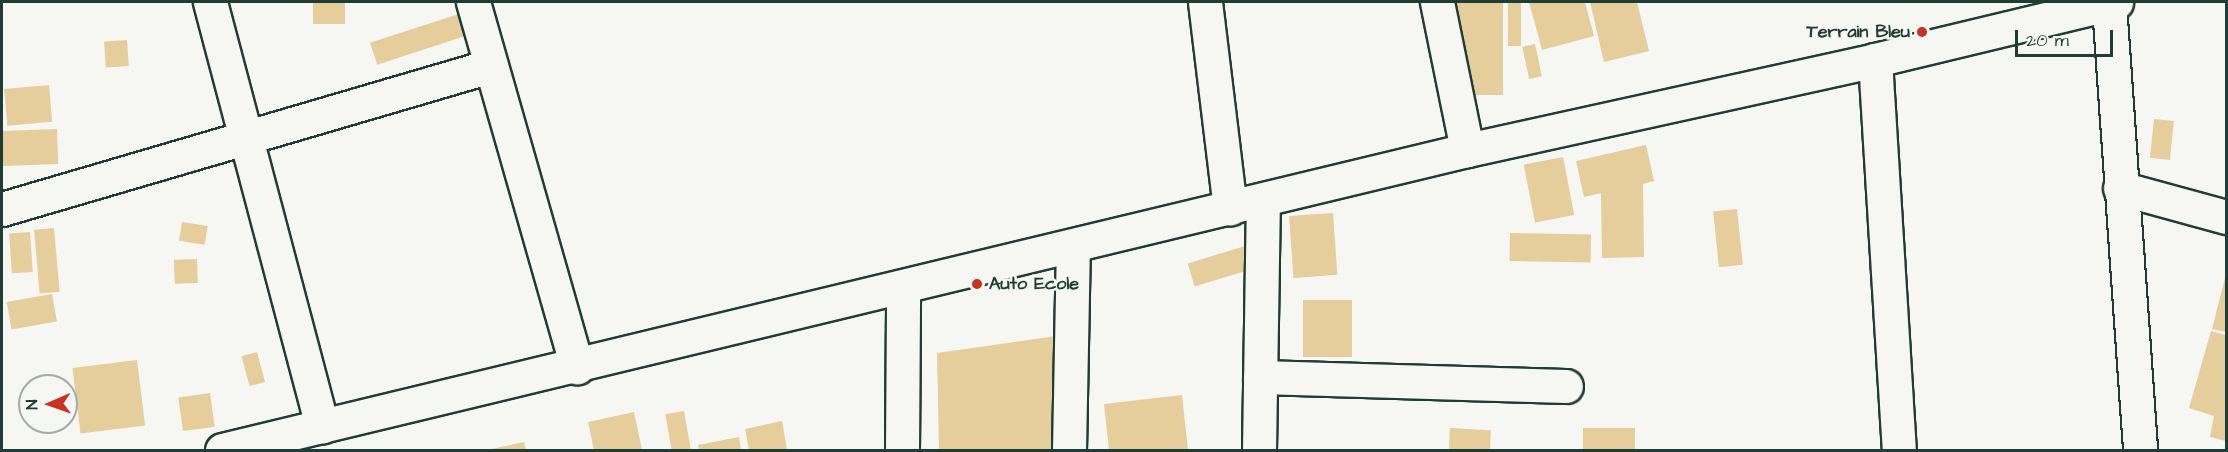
<!DOCTYPE html>
<style>
body{margin:0}
#map{position:relative;width:2228px;height:452px;overflow:hidden;background:#f6f6f2;font-family:"Architects Daughter",sans-serif}
div>[style]{position:absolute}
.building>*{inset:0;background:#e6cd9c;transform-origin:0 0}
.roads{filter:drop-shadow(2px 0 #1f3d34) drop-shadow(-2px 0 #1f3d34) drop-shadow(0 2px #1f3d34) drop-shadow(0 -2px #1f3d34)}
.street>*{height:33px;margin:-16.5px;padding:0 16.5px;transform-origin:16.5px;border-radius:16.5px;background:#f6f6f2}
.dots>*{width:16px;height:16px;translate:-50% -50%;box-sizing:border-box;border:3px solid #f6f6f2;border-radius:50%}
span{translate:-50% -50%;white-space:nowrap;text-align:center;line-height:1.15;-webkit-text-stroke:5px #f6f6f2;paint-order:stroke}
.poi-label{font-size:18px;color:#1f3d34;font-weight:700}
.right{translate:-100% -50%;text-align:right}
.left{translate:0 -50%;text-align:left}
.frame{position:absolute;inset:0;border:3px solid #1f3d34;pointer-events:none}
.north{position:absolute;left:18px;top:374px;width:60px;height:60px;box-sizing:border-box;background:#f6f6f2;border:2px solid #a0aca6;border-radius:50%;rotate:268deg;font-size:16px;font-weight:700;line-height:24px;text-align:center;color:#1f3d34}
.north::after{content:'';display:block;margin:auto;width:21px;height:27px;background:#c8321e;clip-path:polygon(50% 0,100% 100%,50% 72%,0 100%)}
.scale{position:absolute;left:2015px;top:30px;width:98px;height:27px;box-sizing:border-box;border:3px solid #1f3d34;border-top:0;padding-left:8px;font-size:18px;line-height:21px;white-space:nowrap;color:#1f3d34;-webkit-text-stroke:4px #f6f6f2;paint-order:stroke}
</style>
<div id="map">
<div class="building">
<i style="left:313px;top:2px;width:32px;height:22px"></i>
<i style="left:1456px;top:2px;width:47px;height:93px"></i>
<i style="left:1508px;top:2px;width:13px;height:44px"></i>
<i style="clip-path:polygon(1529px 2px,1585px 2px,1594px 36px,1542px 50px)"></i>
<i style="clip-path:polygon(1590px 2px,1637px 2px,1649px 51px,1604px 62px)"></i>
<i style="left:468px;top:11px;width:23px;height:103px;rotate:72deg"></i>
<i style="left:127px;top:40px;width:26px;height:23px;rotate:86deg"></i>
<i style="left:1535px;top:44px;width:33px;height:13px;rotate:78deg"></i>
<i style="left:49px;top:85px;width:37px;height:45px;rotate:85deg"></i>
<i style="left:2154px;top:119px;width:20px;height:39px;rotate:6deg"></i>
<i style="left:57px;top:129px;width:35px;height:55px;rotate:88deg"></i>
<i style="clip-path:polygon(1646px 145px,1654px 181px,1643px 184px,1644px 257px,1602px 258px,1601px 193px,1584px 197px,1576px 161px)"></i>
<i style="left:1563px;top:157px;width:59px;height:40px;rotate:79deg"></i>
<i style="left:1737px;top:209px;width:56px;height:24px;rotate:84deg"></i>
<i style="left:1333px;top:213px;width:62px;height:44px;rotate:86deg"></i>
<i style="left:182px;top:222px;width:26px;height:19px;rotate:9deg"></i>
<i style="left:54px;top:228px;width:64px;height:20px;rotate:85deg"></i>
<i style="left:30px;top:232px;width:40px;height:21px;rotate:86deg"></i>
<i style="left:1510px;top:233px;width:81px;height:28px;rotate:1deg"></i>
<i style="left:1245px;top:246px;width:24px;height:60px;rotate:73deg"></i>
<i style="left:197px;top:259px;width:24px;height:23px;rotate:88deg"></i>
<i style="clip-path:polygon(2226px 274px,2226px 332px,2212px 329px)"></i>
<i style="left:52px;top:294px;width:28px;height:46px;rotate:80deg"></i>
<i style="left:1303px;top:300px;width:49px;height:57px"></i>
<i style="clip-path:polygon(2211px 331px,2226px 335px,2226px 441px,2210px 437px,2214px 416px,2189px 408px)"></i>
<i style="clip-path:polygon(1056px 336px,1056px 450px,939px 450px,937px 353px)"></i>
<i style="left:257px;top:352px;width:31px;height:16px;rotate:75deg"></i>
<i style="left:137px;top:360px;width:66px;height:65px;rotate:83deg"></i>
<i style="left:210px;top:393px;width:34px;height:32px;rotate:82deg"></i>
<i style="clip-path:polygon(1182px 395px,1188px 450px,1109px 450px,1104px 404px)"></i>
<i style="left:684px;top:411px;width:40px;height:19px;rotate:80deg"></i>
<i style="clip-path:polygon(634px 412px,642px 450px,594px 450px,588px 422px)"></i>
<i style="clip-path:polygon(782px 421px,787px 450px,749px 450px,745px 429px)"></i>
<i style="left:1450px;top:428px;width:41px;height:22px;rotate:3deg"></i>
<i style="left:1635px;top:428px;width:22px;height:52px;rotate:90deg"></i>
<i style="clip-path:polygon(739px 437px,741px 450px,699px 450px,698px 445px)"></i>
<i style="clip-path:polygon(524px 442px,526px 450px,492px 450px,491px 449px)"></i>
</div>
<div class="roads">
<div class="street">
<i style="left:210px;top:2px;width:439px;rotate:75.2deg"></i>
<i style="left:473px;top:2px;width:380px;rotate:74.1deg"></i>
<i style="left:1205px;top:2px;width:208px;rotate:83.1deg"></i>
<i style="left:1437px;top:2px;width:151px;rotate:78.5deg"></i>
<i style="left:2109px;top:5px;width:446px;rotate:86deg"></i>
<i style="left:1875px;top:60px;width:391px;rotate:86.5deg"></i>
<i style="left:2120px;top:188px;width:110px;rotate:15.3deg"></i>
<i style="left:2px;top:209px;width:509px;rotate:-16.33deg"></i>
<i style="left:1260px;top:377px;width:306px;rotate:1.7deg"></i>
<i style="left:222px;top:450px;width:1281px;rotate:-13.55deg"></i>
<i style="left:1467px;top:150px;width:418px;rotate:-12.4deg"></i>
<i style="left:1875px;top:60px;width:248px;rotate:-13.5deg"></i>
<i style="left:902px;top:450px;width:163px;rotate:-89.6deg"></i>
<i style="left:1069px;top:450px;width:204px;rotate:-88.9deg"></i>
<i style="left:1259px;top:450px;width:250px;rotate:-89.1deg"></i>
</div>
</div>
<div class="dots">
<i style="left:1922px;top:32px;background:#c8321e"></i>
<i style="left:977px;top:284px;background:#c8321e"></i>
</div>
<div class="poi-label">
<span class="right" style="left:1910px;top:32px">Terrain Bleu</span>
<span class="left" style="left:989px;top:284px">Auto Ecole</span>
</div>
<div class="frame"></div>
<div class="north">N</div>
<div class="scale">20 m</div>
</div>
